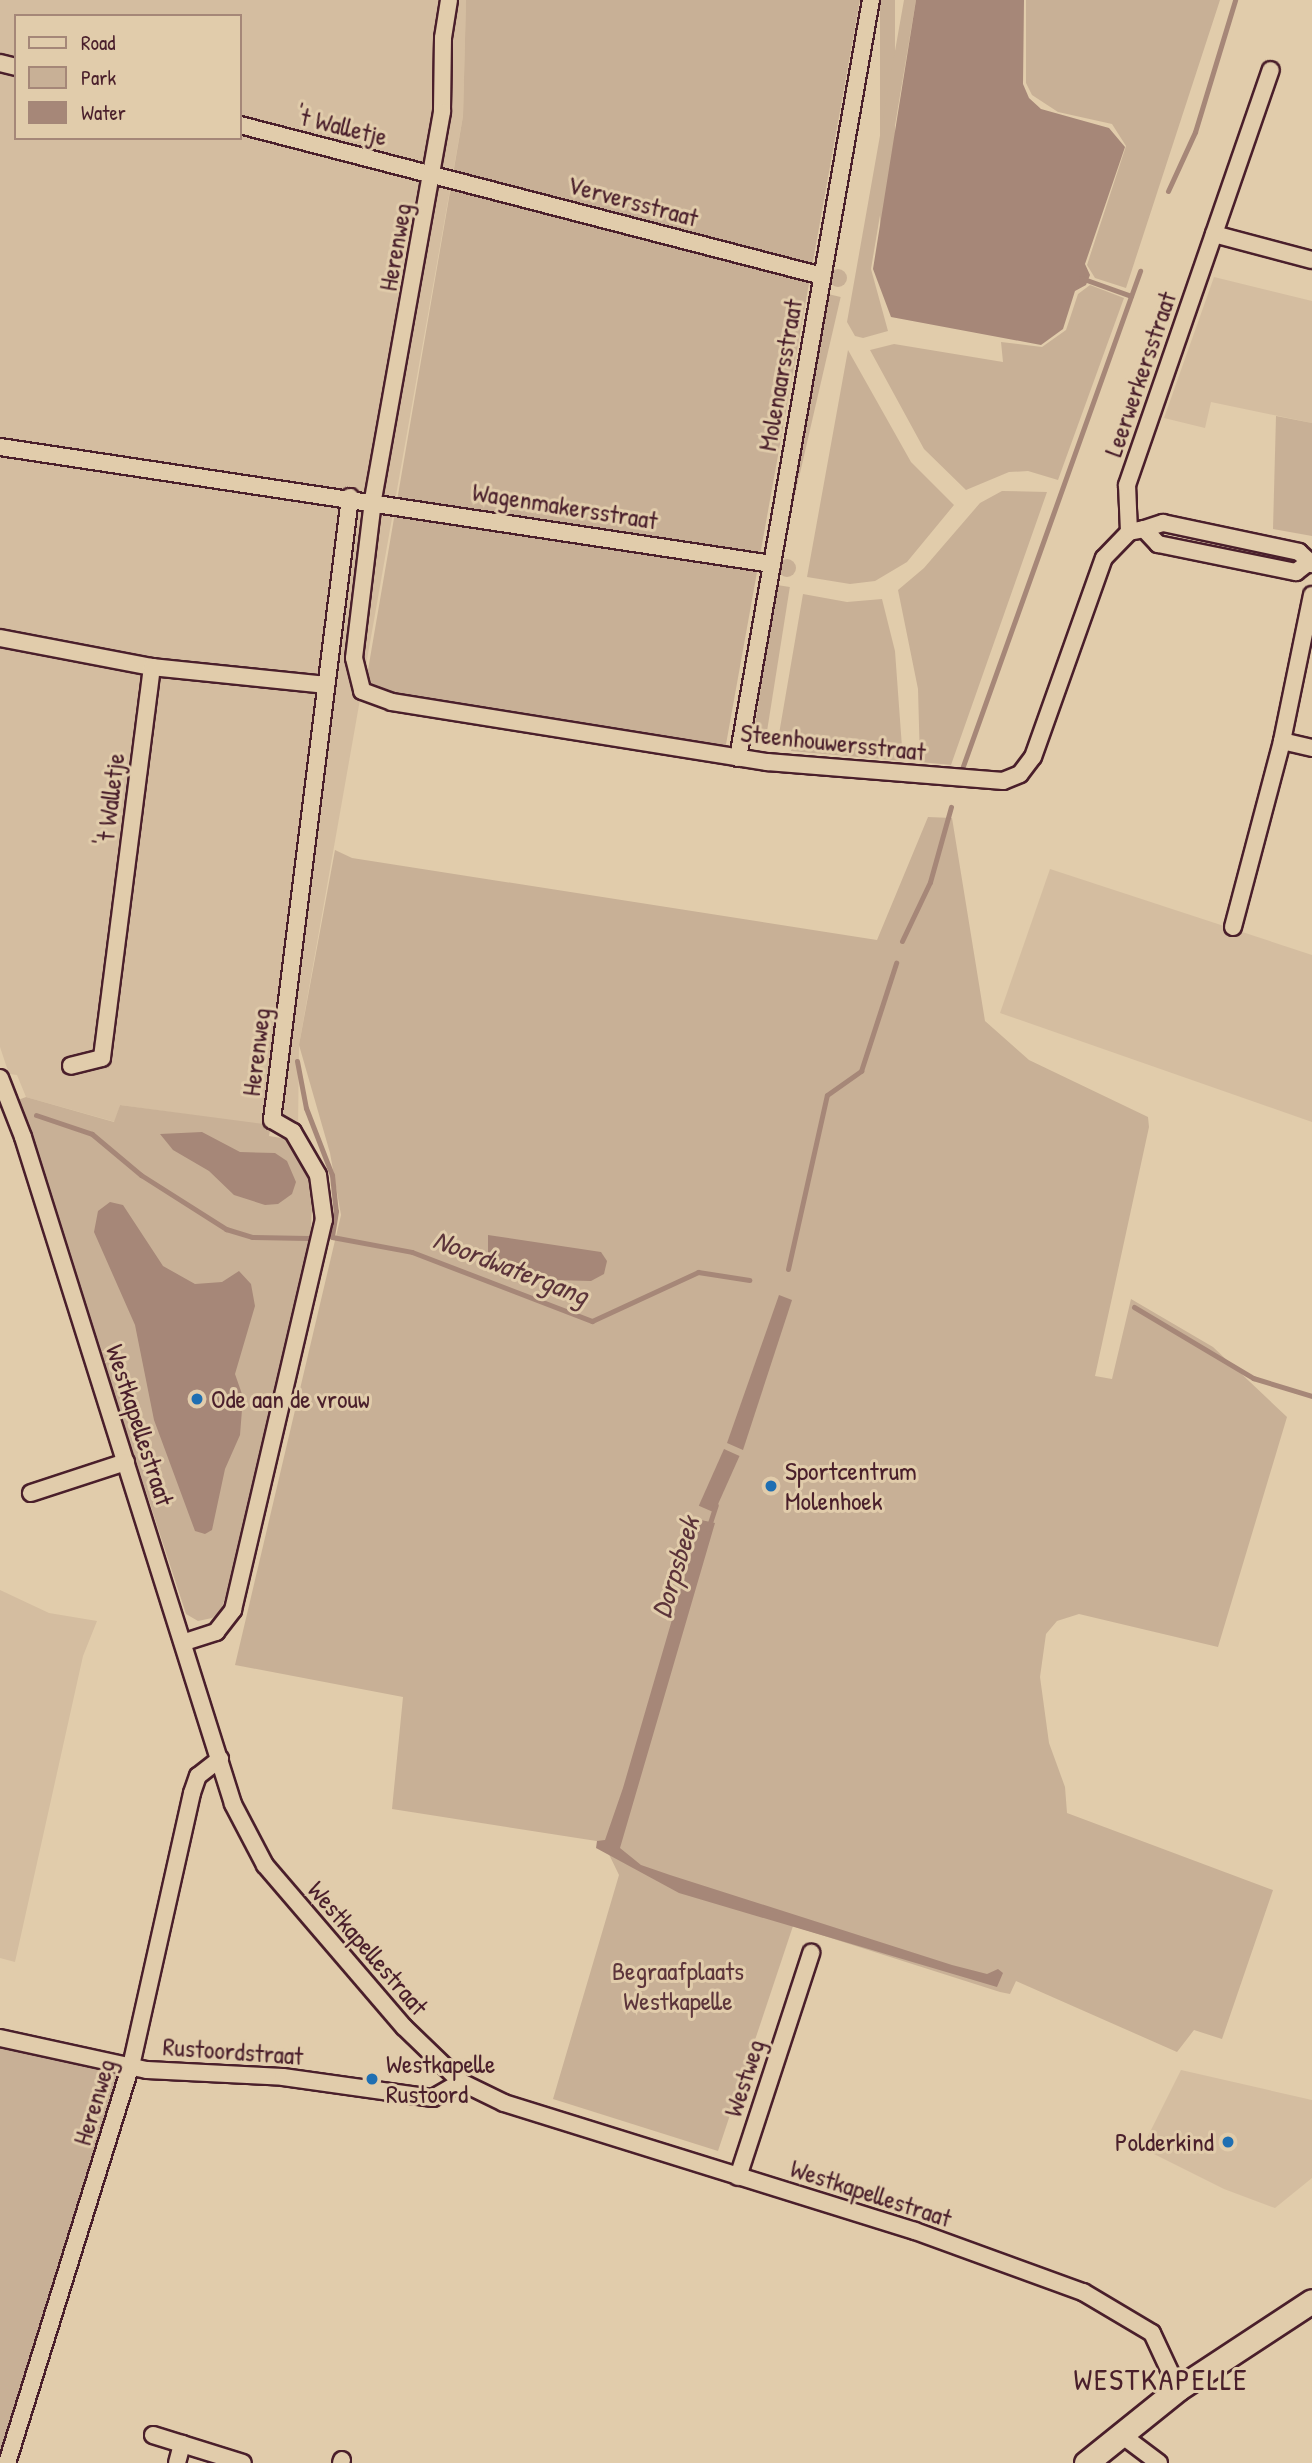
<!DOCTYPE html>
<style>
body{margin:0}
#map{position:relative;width:1312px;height:2463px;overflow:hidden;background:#e1ccab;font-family:"Patrick Hand",sans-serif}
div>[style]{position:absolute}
.built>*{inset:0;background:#d4bda0}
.green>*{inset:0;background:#c8b096;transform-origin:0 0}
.round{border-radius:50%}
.water>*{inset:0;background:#a68778;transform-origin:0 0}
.stream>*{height:5px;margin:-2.5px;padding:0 2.5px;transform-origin:2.5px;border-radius:2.5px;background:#a68778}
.roads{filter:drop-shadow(2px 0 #4a1f2b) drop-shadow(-2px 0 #4a1f2b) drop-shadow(0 2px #4a1f2b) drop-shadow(0 -2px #4a1f2b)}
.street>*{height:16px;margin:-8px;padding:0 8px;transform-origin:8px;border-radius:8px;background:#e1ccab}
.secondary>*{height:23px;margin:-11.5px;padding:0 11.5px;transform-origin:11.5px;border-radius:11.5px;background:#e1ccab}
.dots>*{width:19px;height:19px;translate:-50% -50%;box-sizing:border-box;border:4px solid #e1ccab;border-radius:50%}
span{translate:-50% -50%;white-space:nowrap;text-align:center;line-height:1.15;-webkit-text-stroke:6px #e1ccab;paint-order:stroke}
.street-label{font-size:26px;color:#4a1f2b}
.poi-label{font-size:26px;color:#4a1f2b}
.left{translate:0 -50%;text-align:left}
.right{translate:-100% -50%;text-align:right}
.park-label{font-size:26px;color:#5d353b}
.water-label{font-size:28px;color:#5c343a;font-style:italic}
.quarter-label{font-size:30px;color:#4a1f2b;letter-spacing:2px}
.legend{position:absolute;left:14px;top:14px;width:228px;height:126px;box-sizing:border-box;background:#e1ccab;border:2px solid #a58778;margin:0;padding:9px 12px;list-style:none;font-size:21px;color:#4a1f2b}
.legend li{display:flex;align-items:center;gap:14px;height:35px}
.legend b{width:35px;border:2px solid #a58778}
</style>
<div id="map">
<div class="built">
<i style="clip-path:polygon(evenodd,0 0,466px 0,463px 116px,299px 1045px,298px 1130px,120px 1105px,115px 1122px,26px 1097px,17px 1075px,9px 1074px,0 1047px,0 0,16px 16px,240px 16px,240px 138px,16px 138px,16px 16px)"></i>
<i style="clip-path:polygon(1214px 277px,1312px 301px,1312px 423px,1211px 402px,1205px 428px,1164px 418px)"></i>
<i style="clip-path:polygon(1050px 869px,1312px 955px,1312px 1122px,1000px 1013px)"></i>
<i style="clip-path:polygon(0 1590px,49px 1613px,97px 1621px,83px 1656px,15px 1962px,0 1958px)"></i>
<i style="clip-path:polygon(1181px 2070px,1312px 2100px,1312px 2178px,1275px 2208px,1224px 2189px,1142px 2148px)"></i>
</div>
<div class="green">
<i style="clip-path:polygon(466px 0,860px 0,723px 761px,363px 699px,463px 116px)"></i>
<i style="left:880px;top:0;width:15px;height:260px"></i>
<i style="clip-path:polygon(904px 0,916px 0,871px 269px,888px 331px,863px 338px,855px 336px,847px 322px)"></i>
<i style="clip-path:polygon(1026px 0,1220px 0,1126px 288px,1095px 278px,1087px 265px,1126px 146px,1112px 124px,1058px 112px,1032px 95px,1026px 83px)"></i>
<i class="round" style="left:829px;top:269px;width:18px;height:18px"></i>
<i style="clip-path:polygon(1090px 285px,1124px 298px,1058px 480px,1028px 471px,1009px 472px,966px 490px,924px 449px,870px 350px,894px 344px,1003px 362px,1001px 342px,1042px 347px,1066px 330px,1078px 294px)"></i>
<i style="left:828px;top:294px;width:13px;height:258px;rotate:13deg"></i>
<i style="clip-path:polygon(848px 350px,911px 462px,954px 505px,907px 562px,875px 581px,850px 584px,807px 577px)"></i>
<i style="clip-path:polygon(1276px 416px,1312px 423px,1312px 536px,1273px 529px)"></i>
<i style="clip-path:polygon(1002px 491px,1047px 492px,951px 765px,920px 762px,918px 689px,898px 590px,924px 568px,980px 503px)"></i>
<i class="round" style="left:778px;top:559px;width:18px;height:18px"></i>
<i style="left:777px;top:585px;width:13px;height:150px;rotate:9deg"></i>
<i style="clip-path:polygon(803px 594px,847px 602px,882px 599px,895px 651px,903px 761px,791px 751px,793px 737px,779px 734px)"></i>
<i style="clip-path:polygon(928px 817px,952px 818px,985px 1021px,1029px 1060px,1148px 1117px,1149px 1127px,1095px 1376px,1112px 1379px,1131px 1299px,1213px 1347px,1287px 1417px,1218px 1647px,1079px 1614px,1057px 1621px,1046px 1634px,1040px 1677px,1049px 1743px,1065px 1787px,1067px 1813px,1273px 1890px,1222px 2039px,1194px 2030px,1177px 2052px,1016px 1981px,1010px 1994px,1000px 1992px,793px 1926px,718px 2151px,553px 2099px,619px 1875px,603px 1842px,392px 1809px,403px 1697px,235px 1665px,341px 1215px,330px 1153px,299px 1045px,335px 850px,352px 858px,877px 940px)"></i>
<i style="clip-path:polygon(26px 1097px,114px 1122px,120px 1105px,271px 1125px,269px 1136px,288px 1139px,313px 1184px,310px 1249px,228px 1589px,221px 1610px,212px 1618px,198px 1621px,186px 1614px,18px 1100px)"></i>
<i style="clip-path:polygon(0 2044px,123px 2070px,0 2463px)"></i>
</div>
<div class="water">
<i style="clip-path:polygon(916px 0,1024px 0,1023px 84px,1029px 98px,1041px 109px,1109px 128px,1125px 147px,1085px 264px,1090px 275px,1086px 285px,1075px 291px,1063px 329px,1041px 345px,891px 317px,873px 269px)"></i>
<i style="clip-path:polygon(202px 1132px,240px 1152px,275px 1153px,287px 1161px,296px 1182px,292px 1194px,278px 1204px,265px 1205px,234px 1195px,209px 1171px,173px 1150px,160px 1134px)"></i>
<i style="clip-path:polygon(110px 1202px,123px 1205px,163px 1266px,195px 1284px,222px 1282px,239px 1271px,251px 1284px,255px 1306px,235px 1374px,243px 1397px,240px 1435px,225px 1469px,212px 1530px,205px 1534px,195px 1531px,154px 1420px,135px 1325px,94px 1232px,98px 1211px)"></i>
<i style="clip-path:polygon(488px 1235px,601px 1252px,607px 1261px,604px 1274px,591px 1281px,552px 1280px,488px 1255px)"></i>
<i style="clip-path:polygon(779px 1295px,792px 1300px,743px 1450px,727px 1443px)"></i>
<i style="left:724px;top:1449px;width:17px;height:62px;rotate:24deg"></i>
<i style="clip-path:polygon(701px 1520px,715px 1523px,620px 1848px,641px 1865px,670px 1875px,952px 1965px,987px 1974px,998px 1969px,1003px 1973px,997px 1987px,679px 1893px,596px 1848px,597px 1841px,605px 1840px,623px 1788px)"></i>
</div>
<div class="stream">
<i style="left:1168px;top:191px;width:65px;rotate:-65.4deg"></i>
<i style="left:1195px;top:132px;width:138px;rotate:-73.1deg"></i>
<i style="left:1081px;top:278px;width:53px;rotate:19.8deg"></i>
<i style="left:963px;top:766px;width:526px;rotate:-70.32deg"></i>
<i style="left:902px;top:941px;width:65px;rotate:-64.6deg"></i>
<i style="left:930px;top:882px;width:78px;rotate:-74.4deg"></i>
<i style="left:297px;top:1061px;width:48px;rotate:79.2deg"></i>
<i style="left:306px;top:1108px;width:72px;rotate:68.8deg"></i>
<i style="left:332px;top:1175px;width:36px;rotate:84deg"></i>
<i style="left:336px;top:1211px;width:26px;rotate:99deg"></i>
<i style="left:332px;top:1237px;width:81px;rotate:10.6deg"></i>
<i style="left:412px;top:1252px;width:193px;rotate:21deg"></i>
<i style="left:592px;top:1321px;width:117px;rotate:-24.8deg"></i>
<i style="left:698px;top:1272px;width:52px;rotate:8.9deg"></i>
<i style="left:36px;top:1115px;width:59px;rotate:18.7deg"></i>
<i style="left:92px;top:1134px;width:64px;rotate:39.9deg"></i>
<i style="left:141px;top:1175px;width:101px;rotate:32.4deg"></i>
<i style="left:226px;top:1229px;width:27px;rotate:17deg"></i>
<i style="left:252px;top:1237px;width:56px;rotate:1deg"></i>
<i style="left:788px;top:1269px;width:178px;rotate:-77.4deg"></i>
<i style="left:827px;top:1095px;width:42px;rotate:-35.2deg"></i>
<i style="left:861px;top:1071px;width:114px;rotate:-72deg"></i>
<i style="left:1134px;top:1307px;width:139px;rotate:30.8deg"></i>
<i style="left:1253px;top:1378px;width:62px;rotate:17deg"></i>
<i style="left:708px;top:1529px;width:25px;rotate:-72deg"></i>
</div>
<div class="roads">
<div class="street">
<i style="left:449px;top:0;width:38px;rotate:99deg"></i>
<i style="left:443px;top:38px;width:74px;rotate:90.8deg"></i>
<i style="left:442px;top:112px;width:395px;rotate:100.1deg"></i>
<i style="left:373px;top:501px;width:158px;rotate:96.9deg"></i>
<i style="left:354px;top:658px;width:34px;rotate:76deg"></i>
<i style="left:362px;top:691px;width:32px;rotate:20deg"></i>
<i style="left:392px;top:702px;width:380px;rotate:9.1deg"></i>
<i style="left:767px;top:762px;width:237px;rotate:4.6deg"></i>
<i style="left:1003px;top:781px;width:18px;rotate:-22deg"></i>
<i style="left:1020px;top:774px;width:21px;rotate:-53deg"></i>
<i style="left:1033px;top:757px;width:211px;rotate:-70.4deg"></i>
<i style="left:1104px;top:558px;width:36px;rotate:-46deg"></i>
<i style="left:1129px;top:532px;width:15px;rotate:-11deg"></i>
<i style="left:1144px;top:529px;width:21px;rotate:47deg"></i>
<i style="left:1158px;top:544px;width:141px;rotate:11.5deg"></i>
<i style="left:1296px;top:572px;width:15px;rotate:-37deg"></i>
<i style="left:0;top:63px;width:16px;rotate:14deg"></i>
<i style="left:240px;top:125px;width:601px;rotate:14.54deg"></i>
<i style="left:1214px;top:234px;width:101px;rotate:14.9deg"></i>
<i style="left:0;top:447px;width:781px;rotate:8.62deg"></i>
<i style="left:1144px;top:529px;width:20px;rotate:-18deg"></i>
<i style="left:1163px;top:523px;width:139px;rotate:12deg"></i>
<i style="left:1299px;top:552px;width:18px;rotate:43deg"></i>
<i style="left:1129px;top:532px;width:47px;rotate:-92.4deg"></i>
<i style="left:1127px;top:485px;width:439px;rotate:-70.9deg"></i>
<i style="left:0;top:638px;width:155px;rotate:10.8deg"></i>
<i style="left:152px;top:667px;width:394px;rotate:97.3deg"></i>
<i style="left:102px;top:1058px;width:32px;rotate:166deg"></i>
<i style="left:152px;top:667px;width:175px;rotate:5.9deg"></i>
<i style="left:1282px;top:741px;width:149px;rotate:-78.4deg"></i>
<i style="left:738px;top:758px;width:770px;rotate:-80.05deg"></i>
<i style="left:1233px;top:927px;width:192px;rotate:-75.2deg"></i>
<i style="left:1282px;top:741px;width:31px;rotate:13deg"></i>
<i style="left:0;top:1078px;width:63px;rotate:68.7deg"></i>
<i style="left:23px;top:1137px;width:699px;rotate:72.52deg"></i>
<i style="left:233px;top:1804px;width:69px;rotate:62.3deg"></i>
<i style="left:265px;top:1865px;width:213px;rotate:49.4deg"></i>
<i style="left:404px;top:2027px;width:79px;rotate:44deg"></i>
<i style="left:461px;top:2082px;width:48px;rotate:26deg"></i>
<i style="left:504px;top:2103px;width:430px;rotate:17.3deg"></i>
<i style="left:915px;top:2231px;width:179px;rotate:20deg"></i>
<i style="left:1083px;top:2292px;width:80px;rotate:30.7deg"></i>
<i style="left:1152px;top:2333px;width:62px;rotate:65.1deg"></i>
<i style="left:31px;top:1493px;width:100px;rotate:-18.1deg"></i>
<i style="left:185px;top:1642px;width:33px;rotate:-18deg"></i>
<i style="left:216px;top:1632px;width:28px;rotate:-52deg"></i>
<i style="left:233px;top:1610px;width:400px;rotate:-76.9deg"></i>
<i style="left:324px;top:1220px;width:45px;rotate:-97.6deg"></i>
<i style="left:318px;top:1175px;width:50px;rotate:-120.2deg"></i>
<i style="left:293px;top:1132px;width:24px;rotate:-150deg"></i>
<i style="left:272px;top:1120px;width:628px;rotate:-82.86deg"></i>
<i style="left:0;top:2038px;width:150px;rotate:12.3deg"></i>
<i style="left:147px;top:2070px;width:136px;rotate:2.9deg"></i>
<i style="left:283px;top:2077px;width:151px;rotate:8deg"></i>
<i style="left:433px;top:2098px;width:32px;rotate:-30deg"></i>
<i style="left:738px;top:2177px;width:236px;rotate:-71.9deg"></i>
<i style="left:153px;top:2435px;width:94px;rotate:17.3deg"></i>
<i style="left:1123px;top:2436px;width:45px;rotate:36.9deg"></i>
<i style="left:7px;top:2463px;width:416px;rotate:-72.7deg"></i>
<i style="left:131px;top:2066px;width:280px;rotate:-77.4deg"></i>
<i style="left:192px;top:1793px;width:18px;rotate:-71deg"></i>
<i style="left:198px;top:1776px;width:28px;rotate:-38deg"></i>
<i style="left:177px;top:2463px;width:20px;rotate:-75deg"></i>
<i style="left:341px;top:2463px;width:3px;rotate:-72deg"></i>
</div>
<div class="secondary">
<i style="left:1086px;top:2463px;width:118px;rotate:-38.8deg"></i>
<i style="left:1178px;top:2389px;width:160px;rotate:-33.3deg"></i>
</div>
</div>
<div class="dots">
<i style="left:197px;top:1399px;background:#1f6fb2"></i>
<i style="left:771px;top:1486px;background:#1f6fb2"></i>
<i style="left:372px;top:2079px;background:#1f6fb2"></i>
<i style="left:1228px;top:2142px;background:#1f6fb2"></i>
</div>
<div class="street-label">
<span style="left:342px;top:126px;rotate:14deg">'t Walletje</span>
<span style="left:633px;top:201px;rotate:15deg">Verversstraat</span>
<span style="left:395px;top:247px;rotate:-80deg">Herenweg</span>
<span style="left:1140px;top:374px;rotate:-71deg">Leerwerkersstraat</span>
<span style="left:780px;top:375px;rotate:-80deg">Molenaarsstraat</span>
<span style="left:565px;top:506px;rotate:9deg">Wagenmakersstraat</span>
<span style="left:833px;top:742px;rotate:6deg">Steenhouwersstraat</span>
<span style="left:110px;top:799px;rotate:-83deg">'t Walletje</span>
<span style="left:256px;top:1052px;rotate:-83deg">Herenweg</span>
<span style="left:140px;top:1425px;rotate:72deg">Westkapellestraat</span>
<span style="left:368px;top:1948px;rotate:49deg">Westkapellestraat</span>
<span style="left:233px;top:2051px;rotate:4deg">Rustoordstraat</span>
<span style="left:744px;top:2078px;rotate:-72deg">Westweg</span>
<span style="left:94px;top:2102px;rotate:-73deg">Herenweg</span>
<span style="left:871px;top:2193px;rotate:18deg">Westkapellestraat</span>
</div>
<div class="poi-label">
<span class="left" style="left:211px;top:1399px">Ode aan de vrouw</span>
<span class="left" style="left:785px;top:1486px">Sportcentrum<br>Molenhoek</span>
<span class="left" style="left:386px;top:2079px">Westkapelle<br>Rustoord</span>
<span class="right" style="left:1214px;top:2142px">Polderkind</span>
</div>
<div class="park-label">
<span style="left:678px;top:1986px">Begraafplaats<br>Westkapelle</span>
</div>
<div class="water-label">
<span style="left:511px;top:1267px;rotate:21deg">Noordwatergang</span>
<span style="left:675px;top:1567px;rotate:-73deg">Dorpsbeek</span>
</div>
<div class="quarter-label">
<span style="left:1161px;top:2379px">WESTKAPELLE</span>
</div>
<ul class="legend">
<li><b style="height:9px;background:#e1ccab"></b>Road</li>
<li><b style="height:19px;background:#c8b096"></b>Park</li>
<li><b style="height:19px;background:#a68778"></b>Water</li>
</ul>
</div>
